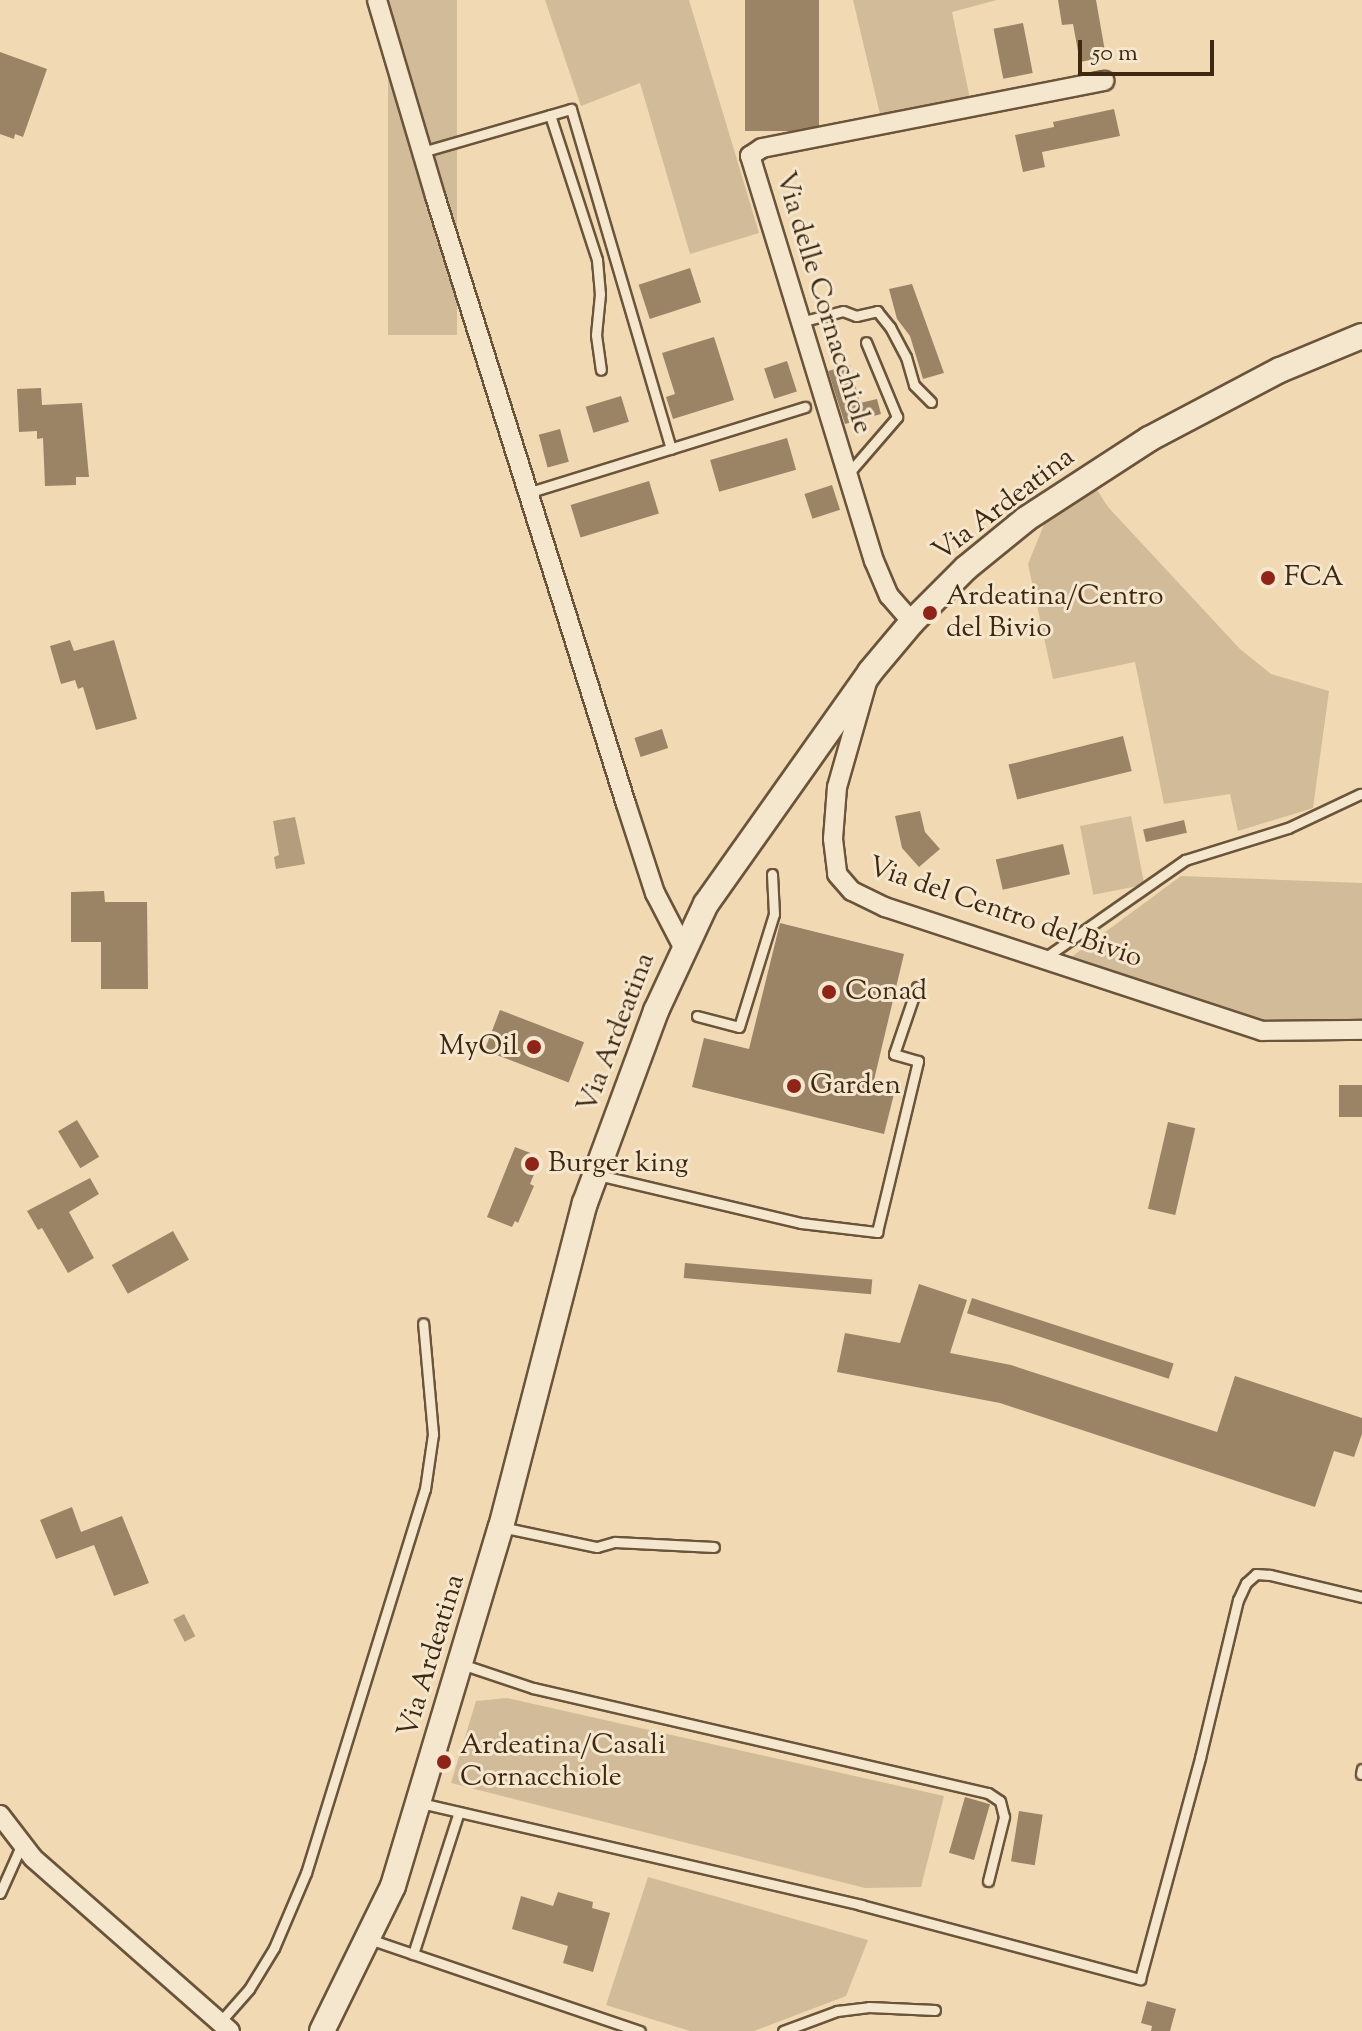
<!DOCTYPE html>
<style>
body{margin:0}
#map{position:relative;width:1362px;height:2031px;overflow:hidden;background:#f0d9b3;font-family:"Sorts Mill Goudy",serif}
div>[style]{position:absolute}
.green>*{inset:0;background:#d2bb98;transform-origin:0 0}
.water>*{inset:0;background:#b39d7c;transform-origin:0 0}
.building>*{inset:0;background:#9b8466;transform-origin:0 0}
.roads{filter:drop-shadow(2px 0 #6a543a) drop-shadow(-2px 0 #6a543a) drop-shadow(0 2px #6a543a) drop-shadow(0 -2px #6a543a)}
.service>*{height:9px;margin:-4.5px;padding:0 4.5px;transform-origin:4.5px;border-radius:4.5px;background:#f5e6ce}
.minor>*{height:18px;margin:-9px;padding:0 9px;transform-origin:9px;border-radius:9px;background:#f5e6ce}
.secondary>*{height:24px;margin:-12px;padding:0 12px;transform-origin:12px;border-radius:12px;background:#f5e6ce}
.dots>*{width:22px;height:22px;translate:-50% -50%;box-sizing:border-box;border:4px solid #f5e6ce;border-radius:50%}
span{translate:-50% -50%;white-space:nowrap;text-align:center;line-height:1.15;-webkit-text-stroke:6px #f5e6ce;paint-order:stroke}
.street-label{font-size:28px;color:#3e2812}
.poi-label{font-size:28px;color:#3e2812}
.left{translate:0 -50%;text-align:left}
.right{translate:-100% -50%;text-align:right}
.scale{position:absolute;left:1078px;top:40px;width:136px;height:36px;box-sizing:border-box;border:4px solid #3e2812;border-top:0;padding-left:10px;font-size:24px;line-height:28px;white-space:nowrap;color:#3e2812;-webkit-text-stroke:6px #f5e6ce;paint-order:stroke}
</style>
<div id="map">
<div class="green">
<i style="left:388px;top:0;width:69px;height:335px"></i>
<i style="clip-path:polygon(545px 0,689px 0,759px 233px,690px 254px,640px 83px,581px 106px)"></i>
<i style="clip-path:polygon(853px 0,997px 0,952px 12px,970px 99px,880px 114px)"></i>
<i style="clip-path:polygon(1096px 488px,1108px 507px,1240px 649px,1271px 674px,1329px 691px,1313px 808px,1238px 831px,1230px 794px,1164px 804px,1135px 662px,1053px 679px,1028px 564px,1045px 522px)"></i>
<i style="left:1131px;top:816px;width:70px;height:52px;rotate:79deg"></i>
<i style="clip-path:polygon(1181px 876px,1362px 883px,1362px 1019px,1270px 1024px,1070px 958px)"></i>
<i style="clip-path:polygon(507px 1698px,944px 1796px,921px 1887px,865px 1888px,451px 1783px,476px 1701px)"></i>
<i style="clip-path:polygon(648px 1877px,868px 1940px,846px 1996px,754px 2031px,690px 2031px,606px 2005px)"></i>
</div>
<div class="water">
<i style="clip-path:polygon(295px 817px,305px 864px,276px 869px,274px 857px,279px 855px,273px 821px)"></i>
<i style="left:184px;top:1614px;width:25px;height:12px;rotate:63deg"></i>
</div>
<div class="building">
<i style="left:745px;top:0;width:74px;height:131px"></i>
<i style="clip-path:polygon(1058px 0,1096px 0,1106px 57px,1080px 62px,1073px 24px,1062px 25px)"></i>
<i style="left:1023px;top:23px;width:51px;height:30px;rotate:79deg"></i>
<i style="clip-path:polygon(0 52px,47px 69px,23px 137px,15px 134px,14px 139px,0 134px)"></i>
<i style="clip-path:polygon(1114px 109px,1120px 136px,1042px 152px,1045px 167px,1023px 172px,1015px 135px,1054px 127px,1053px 122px)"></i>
<i style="left:690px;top:268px;width:36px;height:54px;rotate:72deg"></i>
<i style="clip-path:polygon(912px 284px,944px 373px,923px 379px,910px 336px,897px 319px,889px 289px)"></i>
<i style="clip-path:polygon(714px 337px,734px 400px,673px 419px,666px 397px,675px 394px,662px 353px)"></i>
<i style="left:787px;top:361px;width:32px;height:24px;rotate:72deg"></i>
<i style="clip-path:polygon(850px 365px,860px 403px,877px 399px,881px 414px,845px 424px,828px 371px)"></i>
<i style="clip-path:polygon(41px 388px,42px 405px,82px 403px,89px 477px,76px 477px,76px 485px,45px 486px,43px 438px,37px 439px,37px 431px,19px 432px,17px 389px)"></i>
<i style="left:621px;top:396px;width:27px;height:37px;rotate:73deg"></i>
<i style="left:560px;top:429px;width:34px;height:22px;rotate:75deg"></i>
<i style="left:787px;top:438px;width:33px;height:80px;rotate:74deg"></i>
<i style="left:649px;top:481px;width:34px;height:82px;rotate:73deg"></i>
<i style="left:832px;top:485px;width:26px;height:29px;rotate:72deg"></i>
<i style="clip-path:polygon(70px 640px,74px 651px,114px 640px,137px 719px,96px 730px,83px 687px,78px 689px,75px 680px,61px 684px,50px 646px)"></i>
<i style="left:662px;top:729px;width:20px;height:29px;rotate:72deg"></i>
<i style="left:1123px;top:736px;width:36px;height:118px;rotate:76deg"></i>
<i style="clip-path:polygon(920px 811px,925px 832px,940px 849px,919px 867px,902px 848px,895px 816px)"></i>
<i style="left:1184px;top:820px;width:13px;height:42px;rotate:77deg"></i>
<i style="left:1063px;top:844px;width:31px;height:69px;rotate:77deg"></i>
<i style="clip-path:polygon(104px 891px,105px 902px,147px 902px,148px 989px,101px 989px,101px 942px,71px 942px,71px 892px)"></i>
<i style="clip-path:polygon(780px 923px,904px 954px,874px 1080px,896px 1086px,884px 1134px,692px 1087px,704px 1038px,749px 1049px)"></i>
<i style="left:500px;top:1010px;width:90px;height:43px;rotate:21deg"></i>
<i style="left:1362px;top:1085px;width:32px;height:23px;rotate:90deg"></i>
<i style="left:77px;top:1120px;width:43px;height:22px;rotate:59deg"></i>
<i style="left:1168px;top:1122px;width:28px;height:89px;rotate:13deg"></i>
<i style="clip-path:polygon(515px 1147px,541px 1157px,530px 1184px,534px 1186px,518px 1223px,515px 1221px,512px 1227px,487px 1217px)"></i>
<i style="clip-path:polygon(90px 1178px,99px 1194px,69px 1212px,94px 1258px,68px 1273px,42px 1228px,38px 1230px,27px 1211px)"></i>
<i style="left:173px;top:1231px;width:33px;height:70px;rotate:61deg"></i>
<i style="left:685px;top:1263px;width:188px;height:15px;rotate:5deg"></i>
<i style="clip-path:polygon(919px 1284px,967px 1300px,950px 1353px,1011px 1365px,1217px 1432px,1235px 1376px,1362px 1418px,1362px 1434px,1354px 1457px,1334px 1451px,1315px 1507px,1000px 1403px,837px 1372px,845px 1333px,900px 1343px)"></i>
<i style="left:972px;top:1298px;width:212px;height:16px;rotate:18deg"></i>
<i style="clip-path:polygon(72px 1507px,81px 1532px,122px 1516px,149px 1583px,114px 1596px,94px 1545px,56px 1559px,40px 1520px)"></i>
<i style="left:965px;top:1797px;width:26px;height:58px;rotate:16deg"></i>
<i style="left:1019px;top:1811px;width:24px;height:51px;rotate:9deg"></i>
<i style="clip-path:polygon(558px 1892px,593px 1902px,592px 1908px,610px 1913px,593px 1972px,563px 1963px,568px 1946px,512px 1929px,521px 1896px,553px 1906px)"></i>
<i style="clip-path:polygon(1147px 2001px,1176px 2009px,1170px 2031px,1151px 2031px,1152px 2026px,1141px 2023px)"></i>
</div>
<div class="roads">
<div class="service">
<i style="left:550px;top:115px;width:152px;rotate:72deg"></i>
<i style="left:597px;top:260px;width:34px;rotate:85deg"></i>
<i style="left:600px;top:294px;width:41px;rotate:95.6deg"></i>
<i style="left:596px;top:335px;width:35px;rotate:82deg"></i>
<i style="left:422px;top:152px;width:155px;rotate:-16.1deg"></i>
<i style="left:571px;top:109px;width:354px;rotate:73.6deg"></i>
<i style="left:800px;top:322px;width:44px;rotate:-14.3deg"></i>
<i style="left:843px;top:311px;width:14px;rotate:21deg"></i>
<i style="left:856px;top:316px;width:22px;rotate:-13deg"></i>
<i style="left:877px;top:311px;width:21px;rotate:51deg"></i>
<i style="left:890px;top:327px;width:34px;rotate:62deg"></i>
<i style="left:906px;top:357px;width:29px;rotate:74deg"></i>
<i style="left:914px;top:385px;width:24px;rotate:45deg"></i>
<i style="left:847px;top:475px;width:77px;rotate:-49.2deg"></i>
<i style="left:897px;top:417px;width:81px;rotate:-112.5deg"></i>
<i style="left:527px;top:493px;width:291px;rotate:-17.2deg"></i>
<i style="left:1043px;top:959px;width:173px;rotate:-34.9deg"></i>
<i style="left:1185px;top:860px;width:108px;rotate:-17.3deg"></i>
<i style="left:1288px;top:828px;width:80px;rotate:-25.3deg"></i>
<i style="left:697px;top:1016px;width:43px;rotate:14.7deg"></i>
<i style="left:739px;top:1027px;width:118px;rotate:-72.8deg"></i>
<i style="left:774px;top:914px;width:40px;rotate:-92.9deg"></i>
<i style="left:598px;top:1175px;width:209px;rotate:13.3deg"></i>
<i style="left:801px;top:1223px;width:77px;rotate:6.8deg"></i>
<i style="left:877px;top:1232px;width:176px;rotate:-76.5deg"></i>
<i style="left:918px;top:1061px;width:25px;rotate:-164deg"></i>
<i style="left:894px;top:1054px;width:71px;rotate:-71.1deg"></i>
<i style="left:501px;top:1527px;width:98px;rotate:11.8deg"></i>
<i style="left:597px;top:1547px;width:19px;rotate:-16deg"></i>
<i style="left:615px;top:1542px;width:99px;rotate:2.9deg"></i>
<i style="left:461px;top:1664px;width:76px;rotate:18.4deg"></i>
<i style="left:533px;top:1688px;width:467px;rotate:13deg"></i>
<i style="left:988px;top:1793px;width:14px;rotate:34deg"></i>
<i style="left:1000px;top:1801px;width:16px;rotate:76deg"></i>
<i style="left:1004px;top:1817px;width:66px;rotate:104deg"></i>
<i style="left:1361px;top:1774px;width:5px;rotate:-79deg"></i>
<i style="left:420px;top:1803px;width:453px;rotate:13deg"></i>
<i style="left:861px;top:1905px;width:289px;rotate:14.9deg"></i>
<i style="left:1140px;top:1979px;width:229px;rotate:-74.8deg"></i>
<i style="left:1200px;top:1758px;width:163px;rotate:-76.5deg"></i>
<i style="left:1238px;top:1600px;width:19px;rotate:-65deg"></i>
<i style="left:1246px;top:1583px;width:13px;rotate:-42deg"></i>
<i style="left:1256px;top:1574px;width:14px;rotate:4deg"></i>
<i style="left:1270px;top:1575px;width:95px;rotate:13.4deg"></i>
<i style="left:0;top:1893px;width:51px;rotate:-65.9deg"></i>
<i style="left:369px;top:1939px;width:286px;rotate:18.8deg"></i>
<i style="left:413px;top:1954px;width:149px;rotate:-72.1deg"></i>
<i style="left:220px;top:2022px;width:44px;rotate:-48.7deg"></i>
<i style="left:249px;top:1989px;width:48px;rotate:-58.6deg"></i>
<i style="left:274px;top:1948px;width:82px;rotate:-66.9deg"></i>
<i style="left:306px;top:1873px;width:402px;rotate:-72.8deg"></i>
<i style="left:425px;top:1489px;width:56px;rotate:-81.7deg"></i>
<i style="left:433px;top:1434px;width:111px;rotate:-95.1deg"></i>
<i style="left:783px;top:2031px;width:58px;rotate:-20.3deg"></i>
<i style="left:837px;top:2011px;width:32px;rotate:-7deg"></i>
<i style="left:869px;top:2007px;width:66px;rotate:2.6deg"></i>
</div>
<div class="minor">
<i style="left:377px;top:0;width:204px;rotate:73.5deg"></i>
<i style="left:435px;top:196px;width:637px;rotate:72.56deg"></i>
<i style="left:626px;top:804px;width:94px;rotate:72deg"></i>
<i style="left:655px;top:893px;width:61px;rotate:62.6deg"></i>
<i style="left:912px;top:622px;width:35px;rotate:-131deg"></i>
<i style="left:889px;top:596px;width:38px;rotate:-113deg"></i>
<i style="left:874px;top:561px;width:424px;rotate:-107deg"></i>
<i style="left:750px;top:156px;width:14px;rotate:-34deg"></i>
<i style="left:762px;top:148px;width:349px;rotate:-11.1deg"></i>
<i style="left:867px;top:682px;width:109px;rotate:105.9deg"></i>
<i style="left:837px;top:787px;width:52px;rotate:94.4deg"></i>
<i style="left:833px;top:839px;width:35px;rotate:83deg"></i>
<i style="left:837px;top:874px;width:23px;rotate:49deg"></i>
<i style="left:852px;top:891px;width:37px;rotate:26deg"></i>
<i style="left:885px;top:907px;width:397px;rotate:18.2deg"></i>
<i style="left:1262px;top:1031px;width:100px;rotate:-0.6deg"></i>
<i style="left:0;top:1815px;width:54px;rotate:52.5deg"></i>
<i style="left:33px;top:1858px;width:262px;rotate:41.3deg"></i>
</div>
<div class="secondary">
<i style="left:322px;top:2031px;width:161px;rotate:-63.9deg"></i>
<i style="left:393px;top:1886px;width:375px;rotate:-73.3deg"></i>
<i style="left:501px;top:1527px;width:335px;rotate:-75.5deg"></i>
<i style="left:585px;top:1203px;width:205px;rotate:-69.7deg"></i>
<i style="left:656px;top:1011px;width:118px;rotate:-65deg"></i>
<i style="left:706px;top:904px;width:284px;rotate:-54.7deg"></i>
<i style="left:870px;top:672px;width:65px;rotate:-50deg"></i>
<i style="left:912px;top:622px;width:76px;rotate:-45deg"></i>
<i style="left:966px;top:568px;width:77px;rotate:-39.2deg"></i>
<i style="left:1026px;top:519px;width:147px;rotate:-33deg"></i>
<i style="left:1149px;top:439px;width:148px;rotate:-27.8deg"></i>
<i style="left:1280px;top:370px;width:89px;rotate:-22.5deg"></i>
</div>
</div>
<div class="dots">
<i style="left:1268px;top:578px;background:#8f2418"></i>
<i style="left:930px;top:613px;background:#8f2418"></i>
<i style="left:829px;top:992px;background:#8f2418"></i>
<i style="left:534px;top:1047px;background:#8f2418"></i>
<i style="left:794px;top:1086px;background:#8f2418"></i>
<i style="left:532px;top:1164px;background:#8f2418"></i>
<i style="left:444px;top:1762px;background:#8f2418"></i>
</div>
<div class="street-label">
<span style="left:823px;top:303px;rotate:73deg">Via delle Cornacchiole</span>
<span style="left:1004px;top:505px;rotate:-37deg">Via Ardeatina</span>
<span style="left:1005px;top:913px;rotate:19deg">Via del Centro del Bivio</span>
<span style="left:617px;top:1033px;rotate:-69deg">Via Ardeatina</span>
<span style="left:432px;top:1656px;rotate:-73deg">Via Ardeatina</span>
</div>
<div class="poi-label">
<span class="left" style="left:1284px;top:578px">FCA</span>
<span class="left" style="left:946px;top:613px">Ardeatina/Centro<br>del Bivio</span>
<span class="left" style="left:845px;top:992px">Conad</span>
<span class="right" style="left:518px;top:1047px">MyOil</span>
<span class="left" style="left:810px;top:1086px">Garden</span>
<span class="left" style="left:548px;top:1164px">Burger king</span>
<span class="left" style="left:460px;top:1762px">Ardeatina/Casali<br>Cornacchiole</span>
</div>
<div class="scale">50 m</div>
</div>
